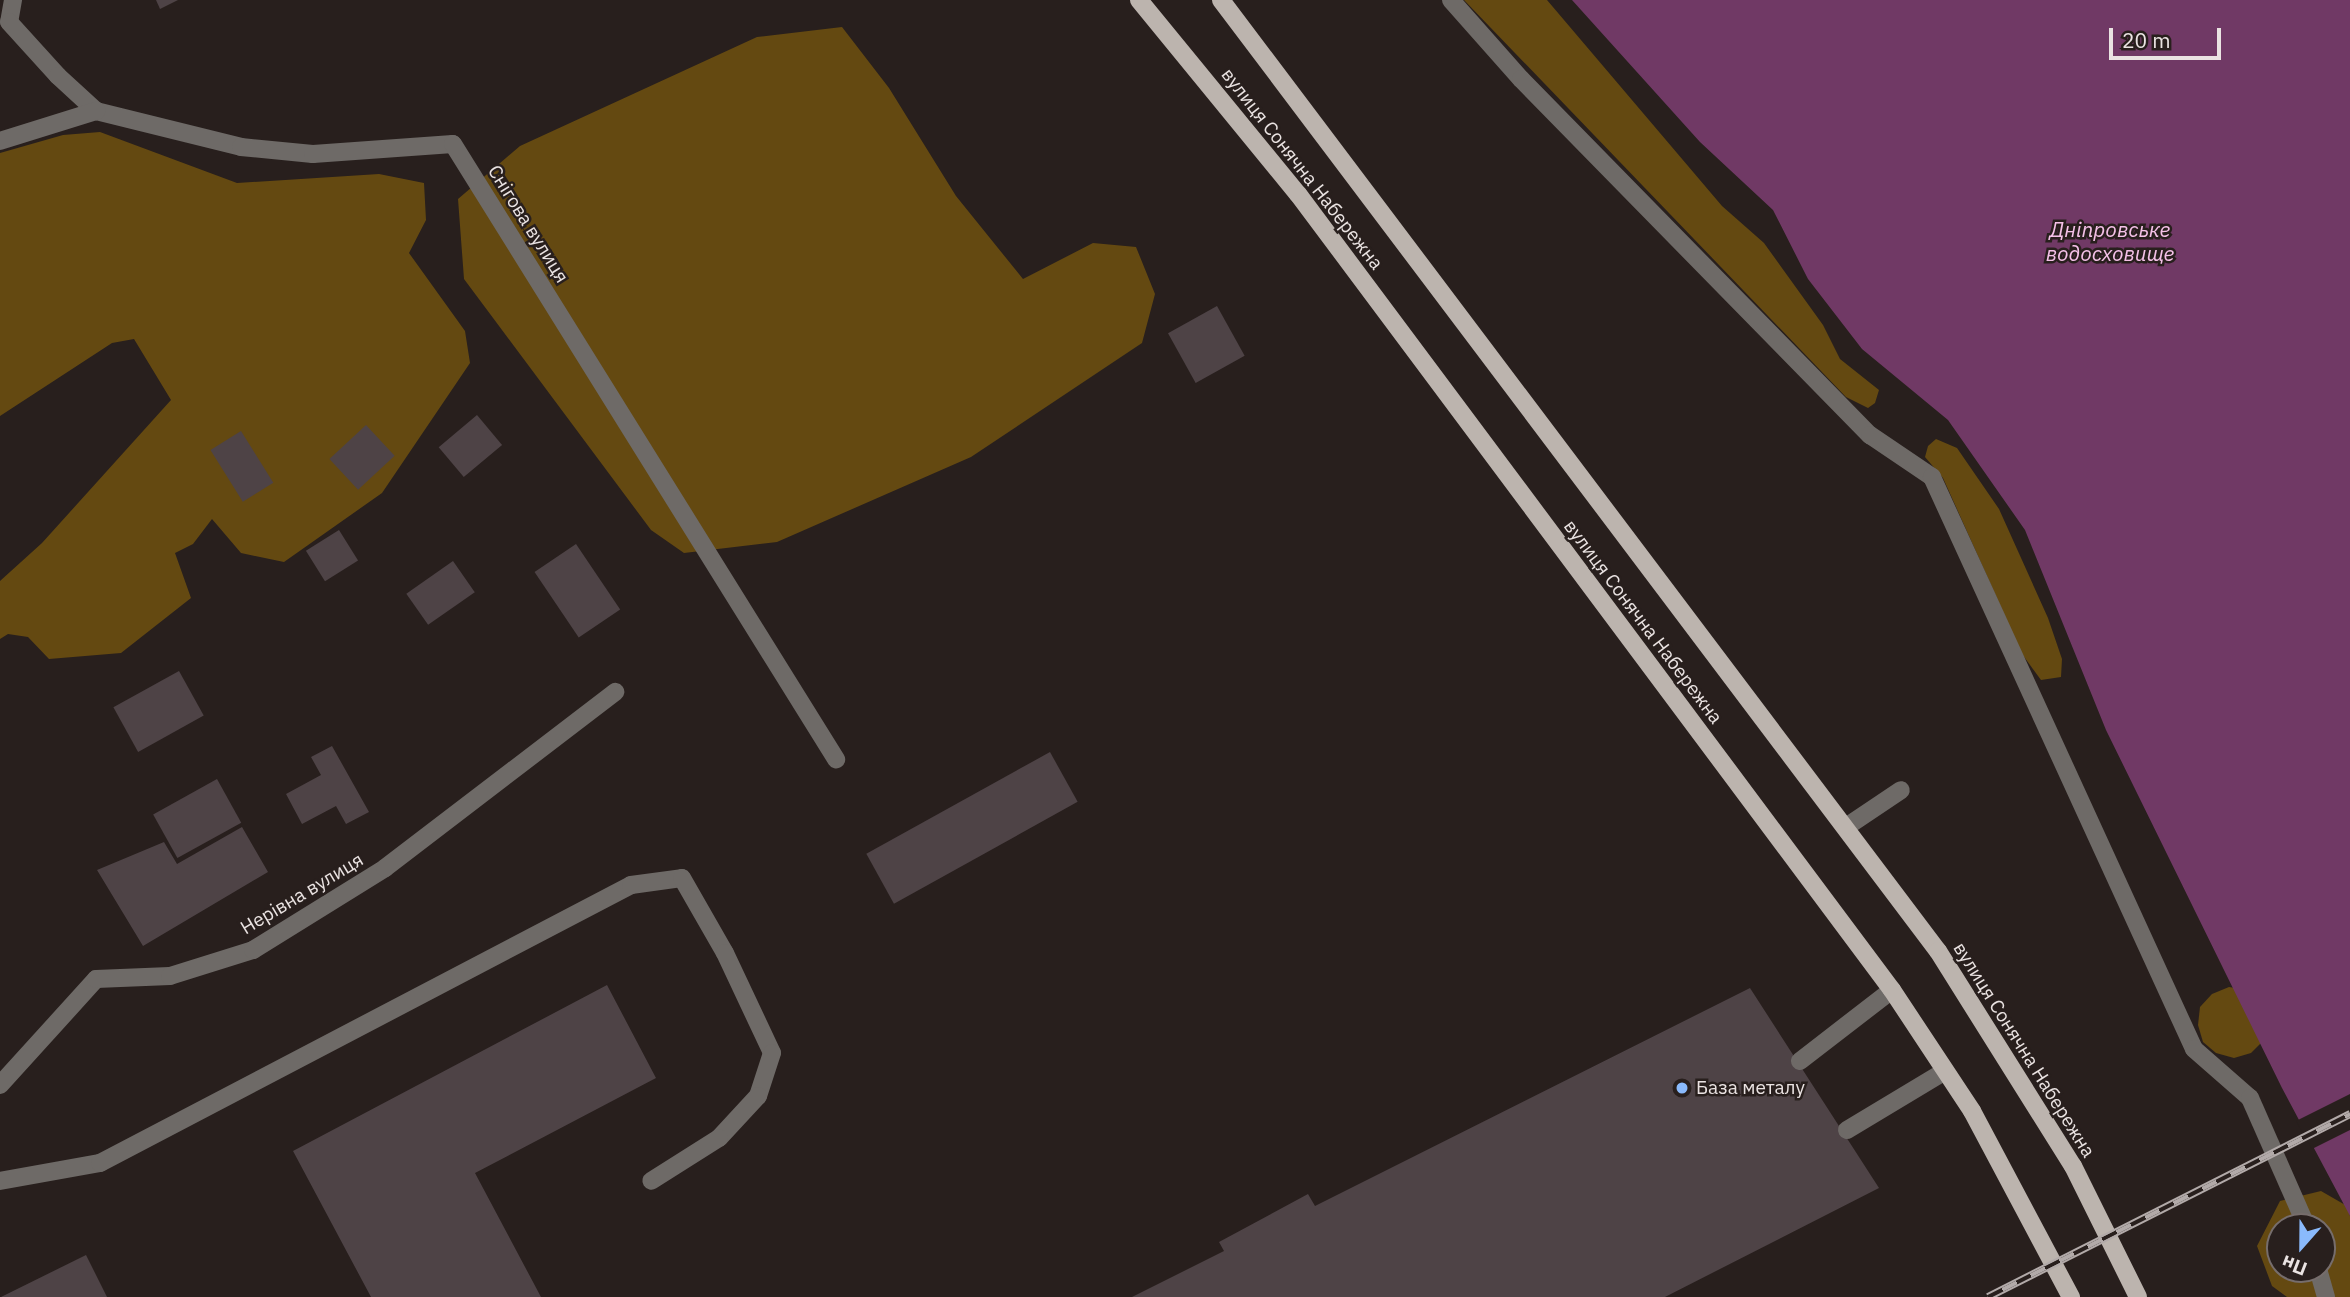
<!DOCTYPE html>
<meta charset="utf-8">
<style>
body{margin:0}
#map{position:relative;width:2350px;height:1297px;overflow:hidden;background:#281f1d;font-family:"IBM Plex Sans",sans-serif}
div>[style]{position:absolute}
.forest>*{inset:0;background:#644911}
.water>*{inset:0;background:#703965}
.pier>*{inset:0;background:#281f1d}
.building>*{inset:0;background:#4e4346;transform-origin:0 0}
.minor>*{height:18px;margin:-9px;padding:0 9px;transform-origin:9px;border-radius:9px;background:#6e6a67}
.major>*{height:18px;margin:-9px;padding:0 9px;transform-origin:9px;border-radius:9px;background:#bcb4ae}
.rail>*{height:8px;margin-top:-4px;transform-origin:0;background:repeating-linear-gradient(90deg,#281f1d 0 16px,#b2aaa9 0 32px);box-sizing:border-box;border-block:2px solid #b2aaa9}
.dots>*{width:19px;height:19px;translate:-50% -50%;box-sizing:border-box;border:4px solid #281f1d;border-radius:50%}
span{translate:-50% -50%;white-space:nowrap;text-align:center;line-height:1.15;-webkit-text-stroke:5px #281f1d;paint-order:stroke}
.street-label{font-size:19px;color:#eae3e2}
.poi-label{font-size:19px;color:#eae3e2}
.left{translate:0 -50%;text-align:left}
.water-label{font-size:21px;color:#f5c1e8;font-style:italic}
.north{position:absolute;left:2266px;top:1213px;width:70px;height:70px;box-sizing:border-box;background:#281f1d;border:2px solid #766d6c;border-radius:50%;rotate:201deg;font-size:19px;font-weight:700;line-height:28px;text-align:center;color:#eae3e2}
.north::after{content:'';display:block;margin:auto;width:24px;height:32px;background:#8abafc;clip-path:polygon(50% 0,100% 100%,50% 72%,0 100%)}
.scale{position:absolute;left:2109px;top:28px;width:112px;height:32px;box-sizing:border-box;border:4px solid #eae3e2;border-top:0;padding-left:9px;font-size:21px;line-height:24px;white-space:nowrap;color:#eae3e2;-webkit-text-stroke:5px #281f1d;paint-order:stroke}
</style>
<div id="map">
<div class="forest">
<i style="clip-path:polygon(1464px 0,1547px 0,1722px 206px,1764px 243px,1823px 325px,1840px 359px,1879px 390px,1875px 403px,1868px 408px,1846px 397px)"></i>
<i style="clip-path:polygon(842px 27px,889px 88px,956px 196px,1023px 279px,1093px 243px,1136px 247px,1155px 294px,1142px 343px,971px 457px,777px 542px,684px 553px,651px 530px,464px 279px,458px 199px,520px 146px,757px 37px)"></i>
<i style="clip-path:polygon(100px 132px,237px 183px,379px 174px,424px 183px,426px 220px,409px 253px,465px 331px,470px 363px,382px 493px,284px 562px,241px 553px,212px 519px,193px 544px,175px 553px,191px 598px,121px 653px,49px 659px,28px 637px,8px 634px,0 639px,0 581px,42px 543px,171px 400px,134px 339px,112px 343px,0 416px,0 153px,63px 135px)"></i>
<i style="clip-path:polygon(1936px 439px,1957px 448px,1999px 509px,2048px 618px,2062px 659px,2061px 677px,2041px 680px,2022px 654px,1943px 478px,1925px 457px,1928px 446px)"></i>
<i style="clip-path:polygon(2229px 987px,2248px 990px,2264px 1040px,2251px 1053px,2234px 1058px,2216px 1053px,2203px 1042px,2198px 1025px,2200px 1007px,2212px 994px)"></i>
<i style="clip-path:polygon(evenodd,2321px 1191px,2347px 1206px,2350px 1216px,2350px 1297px,2287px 1297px,2272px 1286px,2257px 1246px,2280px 1201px,2321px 1191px,2280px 1227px,2322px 1227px,2322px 1269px,2280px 1269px,2280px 1227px)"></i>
</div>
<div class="water">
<i style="clip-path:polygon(1572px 0,2350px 0,2350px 1216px,2282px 1088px,2106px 730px,2025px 530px,1948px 420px,1862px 349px,1808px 279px,1773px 210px,1700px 142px)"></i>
</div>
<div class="pier">
<i style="clip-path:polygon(2350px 1094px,2350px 1130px,2312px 1149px,2296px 1121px)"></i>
</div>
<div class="building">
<i style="clip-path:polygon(156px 0,178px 0,160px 9px)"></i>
<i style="left:1217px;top:306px;width:57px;height:56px;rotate:61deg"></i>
<i style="left:477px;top:415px;width:39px;height:50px;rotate:50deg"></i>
<i style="left:366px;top:425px;width:42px;height:50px;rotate:47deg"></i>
<i style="left:241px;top:431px;width:61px;height:36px;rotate:58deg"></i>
<i style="left:339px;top:530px;width:36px;height:39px;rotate:58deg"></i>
<i style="left:576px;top:544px;width:79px;height:50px;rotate:56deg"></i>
<i style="left:453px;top:561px;width:38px;height:57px;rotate:55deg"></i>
<i style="left:179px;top:671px;width:51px;height:75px;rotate:61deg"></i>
<i style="clip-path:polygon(332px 746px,369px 812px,346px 824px,336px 806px,302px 824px,286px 794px,321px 775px,311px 757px)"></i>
<i style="left:1050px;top:752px;width:57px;height:210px;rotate:61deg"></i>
<i style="left:217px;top:779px;width:50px;height:73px;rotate:61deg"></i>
<i style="clip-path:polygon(242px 827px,268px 872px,143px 946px,97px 870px,164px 842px,177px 864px)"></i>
<i style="clip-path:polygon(607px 985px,656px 1078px,475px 1173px,541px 1297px,371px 1297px,293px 1151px)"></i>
<i style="clip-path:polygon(1750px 988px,1879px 1188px,1665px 1297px,1132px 1297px,1224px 1251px,1219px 1242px,1308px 1194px,1315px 1206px)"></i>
<i style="clip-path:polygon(86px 1255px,107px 1297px,1px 1297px)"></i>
</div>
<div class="minor">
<i style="left:13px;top:0;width:22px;rotate:100deg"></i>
<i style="left:9px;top:22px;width:73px;rotate:47.8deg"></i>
<i style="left:58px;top:76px;width:52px;rotate:42.6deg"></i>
<i style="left:96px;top:111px;width:149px;rotate:13.9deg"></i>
<i style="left:241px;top:147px;width:72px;rotate:5.6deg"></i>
<i style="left:313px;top:154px;width:140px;rotate:-4.1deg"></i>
<i style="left:453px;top:144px;width:725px;rotate:58.09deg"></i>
<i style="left:1451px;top:0;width:106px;rotate:48.5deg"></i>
<i style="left:1521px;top:79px;width:499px;rotate:45.6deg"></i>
<i style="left:1870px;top:435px;width:75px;rotate:34.1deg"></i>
<i style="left:1932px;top:477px;width:629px;rotate:65.39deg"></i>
<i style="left:2194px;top:1049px;width:74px;rotate:41.2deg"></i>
<i style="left:2250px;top:1098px;width:141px;rotate:66.2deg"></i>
<i style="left:0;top:141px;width:101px;rotate:-17.4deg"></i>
<i style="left:1846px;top:827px;width:66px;rotate:-33.9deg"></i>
<i style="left:1800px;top:1061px;width:116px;rotate:-37.7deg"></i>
<i style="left:0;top:1085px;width:143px;rotate:-47.8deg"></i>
<i style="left:96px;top:979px;width:74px;rotate:-2.3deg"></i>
<i style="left:170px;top:976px;width:87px;rotate:-17.4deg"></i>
<i style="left:253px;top:950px;width:155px;rotate:-31.8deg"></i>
<i style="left:385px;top:868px;width:290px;rotate:-37.4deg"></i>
<i style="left:1847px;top:1130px;width:114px;rotate:-31deg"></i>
<i style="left:0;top:1181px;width:102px;rotate:-10.2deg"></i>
<i style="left:100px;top:1163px;width:599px;rotate:-27.63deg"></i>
<i style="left:631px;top:885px;width:51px;rotate:-7.8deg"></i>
<i style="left:682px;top:878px;width:86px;rotate:60.2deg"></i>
<i style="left:725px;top:953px;width:110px;rotate:64.8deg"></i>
<i style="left:772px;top:1053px;width:45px;rotate:108deg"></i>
<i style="left:758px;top:1096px;width:57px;rotate:132.9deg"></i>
<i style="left:719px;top:1138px;width:80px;rotate:147.7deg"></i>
<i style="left:2318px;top:1269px;width:29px;rotate:74deg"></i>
</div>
<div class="major">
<i style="left:1139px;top:0;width:251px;rotate:50.7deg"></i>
<i style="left:1298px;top:194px;width:993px;rotate:53.27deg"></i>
<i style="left:1892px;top:990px;width:145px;rotate:56.5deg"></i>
<i style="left:1972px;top:1111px;width:211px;rotate:62deg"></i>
<i style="left:1221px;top:0;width:1191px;rotate:52.99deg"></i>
<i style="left:1938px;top:951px;width:254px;rotate:57.9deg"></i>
<i style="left:2073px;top:1166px;width:146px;rotate:63.6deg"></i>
</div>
<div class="rail">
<i style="left:1988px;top:1297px;width:406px;rotate:-26.8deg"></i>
</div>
<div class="dots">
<i style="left:1682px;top:1088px;background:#8abafc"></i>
</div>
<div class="street-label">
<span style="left:1302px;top:169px;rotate:52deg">вулиця Сонячна Набережна</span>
<span style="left:528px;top:224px;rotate:58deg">Снігова вулиця</span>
<span style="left:1643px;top:622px;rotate:53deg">вулиця Сонячна Набережна</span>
<span style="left:302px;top:894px;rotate:-31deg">Нерівна вулиця</span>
<span style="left:2024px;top:1050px;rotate:58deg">вулиця Сонячна Набережна</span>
</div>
<div class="poi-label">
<span class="left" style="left:1696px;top:1088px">База металу</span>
</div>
<div class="water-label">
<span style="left:2110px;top:241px">Дніпровське<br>водосховище</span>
</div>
<div class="north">Пн</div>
<div class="scale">20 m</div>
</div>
